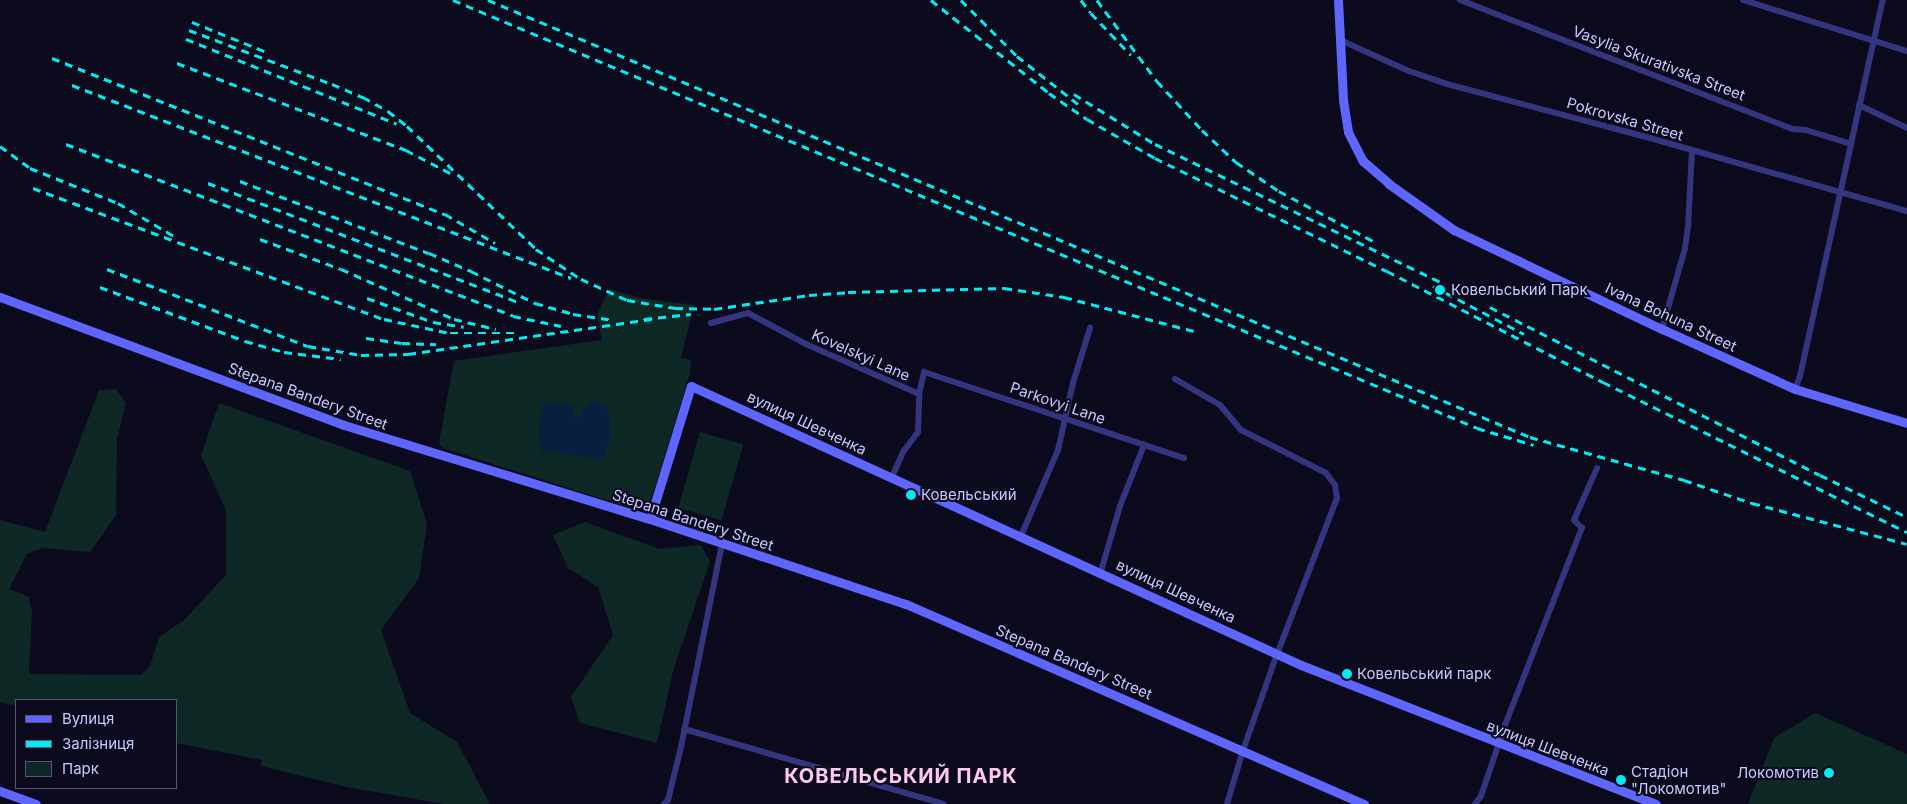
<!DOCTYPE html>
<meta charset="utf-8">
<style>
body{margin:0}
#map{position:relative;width:1907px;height:804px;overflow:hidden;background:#0c0b1d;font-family:Inter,sans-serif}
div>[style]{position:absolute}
.green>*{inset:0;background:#0d2825;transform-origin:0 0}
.water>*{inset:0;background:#08203f}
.street>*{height:6px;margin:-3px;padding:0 3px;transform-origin:3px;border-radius:3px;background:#33367f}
.secondary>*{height:9px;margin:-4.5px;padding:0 4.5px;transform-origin:4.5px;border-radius:4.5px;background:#5e66ff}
.rail>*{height:2.5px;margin-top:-1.25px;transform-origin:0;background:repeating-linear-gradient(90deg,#00ecf2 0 8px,transparent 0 14px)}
.dots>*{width:14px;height:14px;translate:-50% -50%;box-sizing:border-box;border:2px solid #0c0b1d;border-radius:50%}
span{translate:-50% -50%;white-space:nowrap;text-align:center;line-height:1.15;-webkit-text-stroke:4px #0c0b1d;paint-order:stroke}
.street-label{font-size:15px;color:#c9c7ff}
.poi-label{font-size:15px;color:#c9c7ff}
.left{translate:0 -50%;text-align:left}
.right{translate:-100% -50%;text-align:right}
.district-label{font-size:20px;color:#ffc9ef;font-weight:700;letter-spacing:1px}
.legend{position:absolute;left:15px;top:699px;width:162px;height:90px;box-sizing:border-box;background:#0c0b1d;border:1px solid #585677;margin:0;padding:6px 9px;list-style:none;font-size:15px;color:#c9c7ff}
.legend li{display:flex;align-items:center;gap:10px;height:25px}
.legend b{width:25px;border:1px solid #585677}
</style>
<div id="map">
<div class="green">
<i style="clip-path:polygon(609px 289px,640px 298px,694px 305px,681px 358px,691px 360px,690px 373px,656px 484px,650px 501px,645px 508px,637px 510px,443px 448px,439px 443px,454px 361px,602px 340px,597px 315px)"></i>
<i style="clip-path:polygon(116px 389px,126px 403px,117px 439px,116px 515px,90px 552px,42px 548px,27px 554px,9px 589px,29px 597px,32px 613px,29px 674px,141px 675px,150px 666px,159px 637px,184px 620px,226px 575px,226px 510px,201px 455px,219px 403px,410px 471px,427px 524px,419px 578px,381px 630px,410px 713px,457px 742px,490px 804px,444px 804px,347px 787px,261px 766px,262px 760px,176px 743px,176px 700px,16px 700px,16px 706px,0 702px,0 520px,45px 532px,99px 390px)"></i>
<i style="left:700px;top:432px;width:45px;height:79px;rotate:16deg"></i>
<i style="clip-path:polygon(585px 522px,660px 549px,701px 545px,710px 562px,673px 671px,657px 743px,580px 723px,571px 697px,613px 635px,598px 587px,568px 568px,553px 535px)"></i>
<i style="clip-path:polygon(1815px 713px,1907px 754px,1907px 804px,1748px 804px,1774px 738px)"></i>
</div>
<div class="water">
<i style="clip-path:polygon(594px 401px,606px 406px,610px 422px,611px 435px,603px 459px,541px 451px,538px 429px,543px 403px,569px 405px,572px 406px,574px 417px,582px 416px,582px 409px)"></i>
</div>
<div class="street">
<i style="left:1460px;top:0;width:357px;rotate:21.2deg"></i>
<i style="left:1793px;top:129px;width:13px;rotate:4deg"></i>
<i style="left:1806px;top:130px;width:47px;rotate:17.3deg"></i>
<i style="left:1743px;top:0;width:172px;rotate:17.3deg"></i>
<i style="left:1340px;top:40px;width:76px;rotate:24.2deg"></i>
<i style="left:1409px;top:71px;width:40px;rotate:18.9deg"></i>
<i style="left:1447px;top:84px;width:210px;rotate:14.9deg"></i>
<i style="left:1650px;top:138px;width:267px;rotate:15.9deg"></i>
<i style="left:1859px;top:105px;width:53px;rotate:25.6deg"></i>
<i style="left:711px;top:323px;width:38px;rotate:-15deg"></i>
<i style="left:748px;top:313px;width:68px;rotate:28.1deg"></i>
<i style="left:808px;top:345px;width:121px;rotate:23.8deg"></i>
<i style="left:1662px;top:329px;width:84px;rotate:-74.1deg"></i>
<i style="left:1685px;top:248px;width:21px;rotate:-82deg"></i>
<i style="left:1688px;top:227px;width:76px;rotate:-87deg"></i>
<i style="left:1175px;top:379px;width:52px;rotate:30deg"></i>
<i style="left:1220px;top:405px;width:33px;rotate:50deg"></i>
<i style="left:1241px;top:430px;width:95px;rotate:26.8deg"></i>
<i style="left:1326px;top:473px;width:15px;rotate:53deg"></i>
<i style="left:1335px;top:485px;width:13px;rotate:81deg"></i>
<i style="left:1337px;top:498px;width:167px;rotate:111deg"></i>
<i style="left:1277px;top:654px;width:102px;rotate:109.5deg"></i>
<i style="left:1243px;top:750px;width:56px;rotate:106.5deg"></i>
<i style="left:1795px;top:389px;width:14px;rotate:-69deg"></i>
<i style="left:1800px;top:376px;width:385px;rotate:-77.6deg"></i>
<i style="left:892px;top:477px;width:27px;rotate:-66deg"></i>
<i style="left:903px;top:452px;width:25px;rotate:-53deg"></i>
<i style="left:918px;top:432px;width:38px;rotate:-88deg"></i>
<i style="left:919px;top:394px;width:23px;rotate:-77deg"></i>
<i style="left:924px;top:372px;width:274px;rotate:18.3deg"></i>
<i style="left:1021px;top:536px;width:94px;rotate:-66.7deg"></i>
<i style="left:1058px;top:450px;width:69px;rotate:-77.4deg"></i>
<i style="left:1073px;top:383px;width:58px;rotate:-72.8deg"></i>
<i style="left:1101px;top:571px;width:68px;rotate:-73.7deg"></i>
<i style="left:1120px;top:506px;width:66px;rotate:-68.5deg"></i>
<i style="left:684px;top:729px;width:270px;rotate:16.1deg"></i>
<i style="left:664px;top:804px;width:6px;rotate:-45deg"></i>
<i style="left:668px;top:800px;width:55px;rotate:-76.2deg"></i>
<i style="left:681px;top:747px;width:207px;rotate:-78.6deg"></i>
<i style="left:1475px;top:804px;width:10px;rotate:-53deg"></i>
<i style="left:1481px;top:796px;width:75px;rotate:-71.3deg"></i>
<i style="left:1505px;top:725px;width:212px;rotate:-68.7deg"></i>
<i style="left:1582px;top:528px;width:11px;rotate:-135deg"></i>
<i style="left:1574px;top:520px;width:57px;rotate:-66.1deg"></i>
</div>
<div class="secondary">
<i style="left:1338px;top:0;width:100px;rotate:87.1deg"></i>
<i style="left:1343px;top:100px;width:32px;rotate:81deg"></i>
<i style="left:1348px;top:132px;width:33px;rotate:63deg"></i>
<i style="left:1363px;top:161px;width:35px;rotate:41deg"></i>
<i style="left:1389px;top:184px;width:80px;rotate:35.3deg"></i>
<i style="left:1454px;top:230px;width:230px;rotate:25.5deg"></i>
<i style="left:1662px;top:329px;width:146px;rotate:24.3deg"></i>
<i style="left:1795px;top:389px;width:117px;rotate:16.9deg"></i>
<i style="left:0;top:297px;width:367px;rotate:20.4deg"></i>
<i style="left:344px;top:425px;width:320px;rotate:17.1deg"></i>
<i style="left:650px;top:519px;width:270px;rotate:18.4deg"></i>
<i style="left:906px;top:604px;width:500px;rotate:23.6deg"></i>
<i style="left:650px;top:519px;width:139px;rotate:-72.9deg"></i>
<i style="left:691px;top:386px;width:671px;rotate:24.58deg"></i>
<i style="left:1301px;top:665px;width:381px;rotate:21.4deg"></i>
<i style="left:0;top:791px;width:38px;rotate:20deg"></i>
</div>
<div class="rail">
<i style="left:453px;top:0;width:1110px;rotate:22.68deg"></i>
<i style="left:1477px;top:428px;width:59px;rotate:16.6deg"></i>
<i style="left:488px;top:0;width:1130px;rotate:22.75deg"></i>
<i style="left:1530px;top:437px;width:160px;rotate:15.6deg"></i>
<i style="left:1684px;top:480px;width:72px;rotate:18.7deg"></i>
<i style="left:1752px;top:503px;width:160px;rotate:14.8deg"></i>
<i style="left:931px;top:0;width:150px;rotate:38.2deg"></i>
<i style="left:1049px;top:93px;width:46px;rotate:34.4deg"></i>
<i style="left:1087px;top:119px;width:78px;rotate:29.8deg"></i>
<i style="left:1155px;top:158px;width:258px;rotate:26deg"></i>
<i style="left:1387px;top:271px;width:243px;rotate:27.2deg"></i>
<i style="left:1603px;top:382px;width:339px;rotate:26.3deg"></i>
<i style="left:961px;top:0;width:79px;rotate:45deg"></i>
<i style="left:1017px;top:56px;width:78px;rotate:38.2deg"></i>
<i style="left:1081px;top:0;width:16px;rotate:52deg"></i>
<i style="left:1091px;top:13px;width:58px;rotate:46.4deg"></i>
<i style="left:1097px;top:0;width:101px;rotate:53.5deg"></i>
<i style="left:1157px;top:81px;width:67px;rotate:47.4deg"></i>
<i style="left:1202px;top:130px;width:47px;rotate:43.3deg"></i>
<i style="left:1236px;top:162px;width:52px;rotate:34deg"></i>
<i style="left:1279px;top:191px;width:109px;rotate:28deg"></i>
<i style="left:192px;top:22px;width:78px;rotate:21.9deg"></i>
<i style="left:189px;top:30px;width:153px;rotate:20.7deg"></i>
<i style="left:332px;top:84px;width:34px;rotate:23deg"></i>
<i style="left:363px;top:97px;width:29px;rotate:29deg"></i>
<i style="left:388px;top:111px;width:24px;rotate:38deg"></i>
<i style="left:407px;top:126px;width:178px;rotate:43.6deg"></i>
<i style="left:536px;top:249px;width:54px;rotate:33.7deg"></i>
<i style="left:581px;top:279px;width:51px;rotate:24.5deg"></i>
<i style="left:627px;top:300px;width:49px;rotate:9.5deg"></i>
<i style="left:675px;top:308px;width:39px;rotate:1deg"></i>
<i style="left:714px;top:309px;width:96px;rotate:-8.4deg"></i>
<i style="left:809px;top:295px;width:39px;rotate:-4deg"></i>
<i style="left:848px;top:292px;width:156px;rotate:-1.5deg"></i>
<i style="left:1004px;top:288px;width:61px;rotate:8.5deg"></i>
<i style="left:1064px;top:297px;width:134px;rotate:14.7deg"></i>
<i style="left:186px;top:39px;width:227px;rotate:21.9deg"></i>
<i style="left:52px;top:58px;width:423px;rotate:21.7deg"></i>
<i style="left:445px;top:214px;width:58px;rotate:30.1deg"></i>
<i style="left:177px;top:63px;width:245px;rotate:20.8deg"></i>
<i style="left:406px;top:150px;width:50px;rotate:27.6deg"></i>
<i style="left:72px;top:85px;width:535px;rotate:21.15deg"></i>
<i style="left:1074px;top:94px;width:95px;rotate:31.7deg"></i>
<i style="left:1155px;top:144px;width:322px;rotate:25.8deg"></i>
<i style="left:66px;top:144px;width:479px;rotate:21deg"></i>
<i style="left:513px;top:316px;width:49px;rotate:11.8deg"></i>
<i style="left:0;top:146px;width:37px;rotate:36deg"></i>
<i style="left:30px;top:168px;width:95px;rotate:21.7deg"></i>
<i style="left:118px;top:203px;width:65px;rotate:30.5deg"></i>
<i style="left:240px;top:181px;width:202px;rotate:20.9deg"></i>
<i style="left:429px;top:253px;width:46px;rotate:23.2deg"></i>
<i style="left:471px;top:271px;width:72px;rotate:26.6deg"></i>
<i style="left:535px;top:303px;width:40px;rotate:16deg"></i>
<i style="left:573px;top:314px;width:41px;rotate:8.3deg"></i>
<i style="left:208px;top:183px;width:335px;rotate:21deg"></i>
<i style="left:33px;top:188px;width:375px;rotate:20.5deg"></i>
<i style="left:384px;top:319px;width:67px;rotate:12deg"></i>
<i style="left:450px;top:333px;width:64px"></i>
<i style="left:260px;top:239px;width:86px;rotate:20.3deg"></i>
<i style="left:341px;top:269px;width:124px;rotate:23.9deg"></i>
<i style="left:454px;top:319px;width:43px;rotate:13.4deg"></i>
<i style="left:107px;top:269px;width:215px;rotate:21deg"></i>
<i style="left:308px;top:346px;width:54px;rotate:9.6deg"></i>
<i style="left:361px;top:355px;width:47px;rotate:-1.2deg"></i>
<i style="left:408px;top:354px;width:246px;rotate:-8.2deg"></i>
<i style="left:1433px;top:286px;width:103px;rotate:27.8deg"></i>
<i style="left:100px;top:287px;width:155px;rotate:20.4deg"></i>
<i style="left:245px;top:341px;width:41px;rotate:15.8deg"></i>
<i style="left:284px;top:352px;width:57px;rotate:7deg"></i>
<i style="left:367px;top:298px;width:70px;rotate:20deg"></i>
<i style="left:433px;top:322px;width:31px;rotate:9deg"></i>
<i style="left:1490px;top:307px;width:370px;rotate:27deg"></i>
<i style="left:1820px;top:475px;width:97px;rotate:25.8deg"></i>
<i style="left:644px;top:319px;width:47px;rotate:-6.1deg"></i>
<i style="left:366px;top:338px;width:36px;rotate:8deg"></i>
<i style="left:402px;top:343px;width:34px;rotate:2deg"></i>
</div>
<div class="dots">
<i style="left:1440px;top:290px;background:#00ecf2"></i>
<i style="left:911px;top:495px;background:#00ecf2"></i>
<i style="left:1347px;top:674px;background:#00ecf2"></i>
<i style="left:1829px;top:773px;background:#00ecf2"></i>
<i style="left:1621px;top:780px;background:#00ecf2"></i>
</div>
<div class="street-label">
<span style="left:1659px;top:63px;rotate:21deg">Vasylia Skurativska Street</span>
<span style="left:1625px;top:119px;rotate:16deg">Pokrovska Street</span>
<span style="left:1671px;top:317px;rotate:25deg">Ivana Bohuna Street</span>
<span style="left:861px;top:355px;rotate:24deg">Kovelskyi Lane</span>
<span style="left:308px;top:396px;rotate:20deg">Stepana Bandery Street</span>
<span style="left:1058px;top:403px;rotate:19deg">Parkovyi Lane</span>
<span style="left:807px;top:423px;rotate:25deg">вулиця Шевченка</span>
<span style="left:693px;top:520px;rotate:18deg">Stepana Bandery Street</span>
<span style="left:1176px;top:591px;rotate:25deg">вулиця Шевченка</span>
<span style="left:1074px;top:662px;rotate:23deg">Stepana Bandery Street</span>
<span style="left:1548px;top:748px;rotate:21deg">вулиця Шевченка</span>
</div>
<div class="poi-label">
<span class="left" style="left:1451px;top:290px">Ковельський Парк</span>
<span class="left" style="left:921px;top:495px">Ковельський</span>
<span class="left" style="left:1357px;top:674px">Ковельський парк</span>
<span class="left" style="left:1631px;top:780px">Стадіон<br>"Локомотив"</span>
<span class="right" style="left:1819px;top:773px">Локомотив</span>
</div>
<div class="district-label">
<span style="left:901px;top:776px">КОВЕЛЬСЬКИЙ ПАРК</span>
</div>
<ul class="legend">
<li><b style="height:6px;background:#5e66ff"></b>Вулиця</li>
<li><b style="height:6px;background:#00ecf2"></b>Залізниця</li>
<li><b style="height:14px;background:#0d2825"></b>Парк</li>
</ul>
</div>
